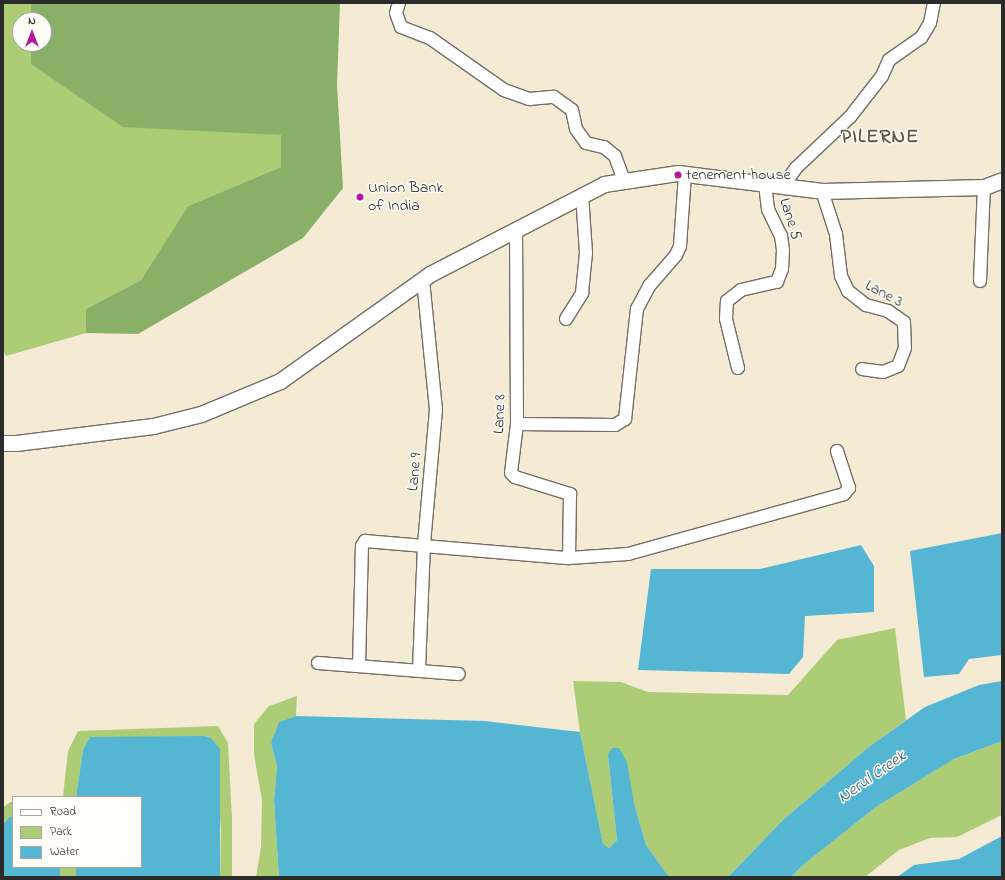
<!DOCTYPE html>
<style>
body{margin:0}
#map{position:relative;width:1005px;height:880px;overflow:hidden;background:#f5ebd5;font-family:"Indie Flower",sans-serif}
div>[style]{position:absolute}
.green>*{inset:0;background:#accd75;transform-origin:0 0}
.forest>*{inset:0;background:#89b066}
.water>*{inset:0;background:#55b6d3}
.roads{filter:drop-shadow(1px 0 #726e66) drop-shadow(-1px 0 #726e66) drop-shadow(0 1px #726e66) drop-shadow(0 -1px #726e66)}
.minor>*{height:12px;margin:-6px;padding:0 6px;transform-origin:6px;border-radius:6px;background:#fff}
.major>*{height:15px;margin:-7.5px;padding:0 7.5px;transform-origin:7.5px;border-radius:7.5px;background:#fff}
.dots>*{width:11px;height:11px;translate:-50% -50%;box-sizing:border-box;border:2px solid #fdfcf7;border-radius:50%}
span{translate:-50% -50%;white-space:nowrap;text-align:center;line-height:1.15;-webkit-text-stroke:3px #fdfcf7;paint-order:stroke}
.poi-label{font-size:16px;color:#2b2b2b}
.left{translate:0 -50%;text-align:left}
.street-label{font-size:16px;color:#2b2b2b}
.water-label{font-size:17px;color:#3a5c66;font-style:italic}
.district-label{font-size:20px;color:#665346;font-weight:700;letter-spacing:1px}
.frame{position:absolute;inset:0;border:4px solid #2b2b2b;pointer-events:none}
.legend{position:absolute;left:12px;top:796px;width:130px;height:72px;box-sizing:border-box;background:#fdfcf7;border:1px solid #a9a8a5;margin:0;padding:5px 7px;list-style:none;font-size:12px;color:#2b2b2b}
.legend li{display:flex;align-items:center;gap:8px;height:20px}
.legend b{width:20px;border:1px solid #a9a8a5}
.north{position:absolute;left:12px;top:12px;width:40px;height:40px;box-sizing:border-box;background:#fdfcf7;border:1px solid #a9a8a5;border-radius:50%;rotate:0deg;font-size:11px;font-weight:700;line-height:16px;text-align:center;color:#2b2b2b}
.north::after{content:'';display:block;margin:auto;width:14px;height:18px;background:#b5179e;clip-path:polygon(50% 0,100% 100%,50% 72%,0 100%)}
</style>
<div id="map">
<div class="green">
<i style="clip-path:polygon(3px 3px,31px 3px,31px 20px,20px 20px,20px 44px,31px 44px,31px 64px,221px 130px,281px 135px,281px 167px,188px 206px,141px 280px,86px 309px,86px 333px,6px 356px,3px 349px)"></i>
<i style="clip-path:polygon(895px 628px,906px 720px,870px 746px,784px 819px,728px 877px,669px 877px,646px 845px,634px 803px,608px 755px,617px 840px,609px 848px,603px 844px,580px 732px,573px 681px,621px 682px,648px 692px,788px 695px,837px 640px)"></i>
<i style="clip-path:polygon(297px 696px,296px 716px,279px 722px,271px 742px,277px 766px,274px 800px,279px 877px,256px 877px,261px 847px,262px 800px,254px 755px,254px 724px,269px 706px)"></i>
<i style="clip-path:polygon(218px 726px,228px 743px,232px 819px,232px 877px,220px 877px,221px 829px,211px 738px,90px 737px,83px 750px,76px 797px,63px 797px,68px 751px,78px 731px)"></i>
<i style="clip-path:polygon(1002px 741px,1002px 815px,957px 837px,930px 838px,899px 850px,865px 877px,791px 877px,803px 865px,876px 807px,954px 759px)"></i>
<i style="clip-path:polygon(10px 802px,13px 802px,13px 817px,9px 817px,3px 825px,3px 808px)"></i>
<i style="left:60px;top:867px;width:16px;height:10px"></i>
</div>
<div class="forest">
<i style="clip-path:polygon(31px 3px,340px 3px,337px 85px,343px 188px,303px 238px,138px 334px,86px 333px,86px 309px,141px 280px,188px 206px,281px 167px,281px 135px,123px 127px,31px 64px,31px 44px,44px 44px,44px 20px,31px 20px)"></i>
</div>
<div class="water">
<i style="clip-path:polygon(1002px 533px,1002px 655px,969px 659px,959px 674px,924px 677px,910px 551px)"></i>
<i style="clip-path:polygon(861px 545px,874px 566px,874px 612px,805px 616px,803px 657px,789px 674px,638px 670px,651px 569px,760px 569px)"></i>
<i style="clip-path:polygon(1002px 681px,1002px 741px,954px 759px,876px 807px,803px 865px,791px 877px,728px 877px,784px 819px,870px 746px,925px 707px,979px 685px)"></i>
<i style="clip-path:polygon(296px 716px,485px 721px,580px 732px,603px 844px,609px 848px,617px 840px,608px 755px,612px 748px,619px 748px,627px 762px,634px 803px,646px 845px,669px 877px,279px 877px,274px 800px,277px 766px,271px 742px,279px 722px)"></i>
<i style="clip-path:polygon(204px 736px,211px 738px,220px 749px,220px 877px,76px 877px,76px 867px,141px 867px,141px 797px,76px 797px,83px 750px,90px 737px)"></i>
<i style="clip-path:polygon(9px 817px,13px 817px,13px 867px,60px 867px,60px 877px,3px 877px,3px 825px)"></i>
<i style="clip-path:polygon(1002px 836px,1002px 877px,897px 877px,914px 865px,959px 859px)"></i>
</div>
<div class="roads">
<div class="minor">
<i style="left:399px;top:3px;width:10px;rotate:107deg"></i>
<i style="left:396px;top:13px;width:15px;rotate:70deg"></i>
<i style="left:401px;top:27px;width:31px;rotate:21deg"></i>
<i style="left:430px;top:38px;width:90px;rotate:35.1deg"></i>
<i style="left:504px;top:90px;width:27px;rotate:20deg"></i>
<i style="left:529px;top:99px;width:25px;rotate:-5deg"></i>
<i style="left:554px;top:97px;width:22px;rotate:36deg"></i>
<i style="left:572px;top:110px;width:19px;rotate:78deg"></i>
<i style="left:576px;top:129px;width:17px;rotate:54deg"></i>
<i style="left:586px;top:143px;width:18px;rotate:13deg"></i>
<i style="left:604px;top:147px;width:14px;rotate:39deg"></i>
<i style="left:615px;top:156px;width:27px;rotate:70deg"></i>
<i style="left:783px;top:186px;width:22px;rotate:-54deg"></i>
<i style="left:796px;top:168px;width:74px;rotate:-43.4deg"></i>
<i style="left:850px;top:117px;width:52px;rotate:-52deg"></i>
<i style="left:882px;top:76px;width:17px;rotate:-66deg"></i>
<i style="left:889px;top:60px;width:39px;rotate:-35deg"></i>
<i style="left:921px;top:38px;width:17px;rotate:-59deg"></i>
<i style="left:930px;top:23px;width:20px;rotate:-79deg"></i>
<i style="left:822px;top:191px;width:45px;rotate:72deg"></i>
<i style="left:836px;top:234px;width:42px;rotate:83.2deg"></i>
<i style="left:841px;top:276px;width:17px;rotate:65deg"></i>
<i style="left:848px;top:291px;width:23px;rotate:38deg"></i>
<i style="left:866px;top:305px;width:23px;rotate:15deg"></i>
<i style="left:888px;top:311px;width:19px;rotate:35deg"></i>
<i style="left:904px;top:322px;width:26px;rotate:88deg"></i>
<i style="left:905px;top:348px;width:19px;rotate:111deg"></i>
<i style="left:898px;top:366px;width:16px;rotate:158deg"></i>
<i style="left:883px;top:372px;width:21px;rotate:-172deg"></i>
<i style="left:516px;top:229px;width:195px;rotate:89.7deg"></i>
<i style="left:517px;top:424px;width:49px;rotate:97deg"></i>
<i style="left:511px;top:473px;width:6px;rotate:45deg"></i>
<i style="left:515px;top:477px;width:58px;rotate:17.2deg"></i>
<i style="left:570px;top:494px;width:64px;rotate:90.9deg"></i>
<i style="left:980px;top:281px;width:94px;rotate:-87.6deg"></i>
<i style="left:566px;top:319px;width:31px;rotate:-58deg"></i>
<i style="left:582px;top:293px;width:40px;rotate:-84.3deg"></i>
<i style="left:586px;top:253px;width:58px;rotate:-93.9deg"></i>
<i style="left:738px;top:368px;width:50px;rotate:-103.8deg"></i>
<i style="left:726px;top:319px;width:18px;rotate:-87deg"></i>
<i style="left:727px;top:301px;width:18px;rotate:-38deg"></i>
<i style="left:741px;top:290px;width:37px;rotate:-13deg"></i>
<i style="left:777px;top:282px;width:14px;rotate:-69deg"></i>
<i style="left:782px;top:269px;width:19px;rotate:-87deg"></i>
<i style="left:783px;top:250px;width:14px;rotate:-98deg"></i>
<i style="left:781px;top:236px;width:30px;rotate:-116deg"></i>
<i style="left:768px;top:209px;width:25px;rotate:-97deg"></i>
<i style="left:517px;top:424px;width:98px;rotate:0.6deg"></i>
<i style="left:615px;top:425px;width:12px;rotate:-31deg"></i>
<i style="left:625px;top:419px;width:111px;rotate:-83.8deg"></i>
<i style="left:637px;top:309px;width:27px;rotate:-62deg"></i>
<i style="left:650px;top:285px;width:40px;rotate:-49deg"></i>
<i style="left:676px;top:255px;width:10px;rotate:-66deg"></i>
<i style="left:680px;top:246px;width:72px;rotate:-86deg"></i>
<i style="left:318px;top:663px;width:141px;rotate:4.5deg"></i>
<i style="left:359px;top:666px;width:120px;rotate:-88.6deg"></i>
<i style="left:362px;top:546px;width:6px;rotate:-59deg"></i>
<i style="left:365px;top:541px;width:205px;rotate:4.8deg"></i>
<i style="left:569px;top:558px;width:59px;rotate:-3.9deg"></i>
<i style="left:628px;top:554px;width:224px;rotate:-15.5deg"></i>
<i style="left:844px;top:494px;width:8px;rotate:-50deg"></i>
<i style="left:849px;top:488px;width:39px;rotate:-108deg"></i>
<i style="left:419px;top:669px;width:125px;rotate:-87.7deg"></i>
<i style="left:424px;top:544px;width:135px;rotate:-84.9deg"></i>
<i style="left:436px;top:410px;width:132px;rotate:-95.7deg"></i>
</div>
<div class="major">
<i style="left:3px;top:443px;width:13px"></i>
<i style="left:16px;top:443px;width:138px;rotate:-7.1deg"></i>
<i style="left:153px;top:426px;width:49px;rotate:-14deg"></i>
<i style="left:201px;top:414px;width:86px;rotate:-22.7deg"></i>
<i style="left:280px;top:381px;width:184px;rotate:-35.5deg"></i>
<i style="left:430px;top:274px;width:196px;rotate:-27.3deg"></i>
<i style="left:604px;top:184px;width:75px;rotate:-8.5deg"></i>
<i style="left:678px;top:173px;width:145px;rotate:7.1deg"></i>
<i style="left:822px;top:191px;width:162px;rotate:-1.4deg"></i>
<i style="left:984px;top:187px;width:19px;rotate:-21deg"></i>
</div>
</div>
<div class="dots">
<i style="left:678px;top:175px;background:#b5179e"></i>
<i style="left:360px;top:197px;background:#b5179e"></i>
</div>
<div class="poi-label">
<span class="left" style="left:686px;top:175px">tenement house</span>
<span class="left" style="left:368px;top:197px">Union Bank<br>of India</span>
</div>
<div class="street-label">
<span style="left:790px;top:219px;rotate:73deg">Lane 5</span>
<span style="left:884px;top:294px;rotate:28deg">Lane 3</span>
<span style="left:500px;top:414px;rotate:-88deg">Lane 8</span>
<span style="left:415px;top:472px;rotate:-85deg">Lane 9</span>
</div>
<div class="water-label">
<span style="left:872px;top:777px;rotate:-35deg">Nerul Creek</span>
</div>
<div class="district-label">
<span style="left:880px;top:137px">PILERNE</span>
</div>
<div class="frame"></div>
<ul class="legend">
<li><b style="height:5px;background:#fff"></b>Road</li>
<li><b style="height:11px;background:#accd75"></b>Park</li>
<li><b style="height:11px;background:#55b6d3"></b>Water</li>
</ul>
<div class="north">N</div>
</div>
